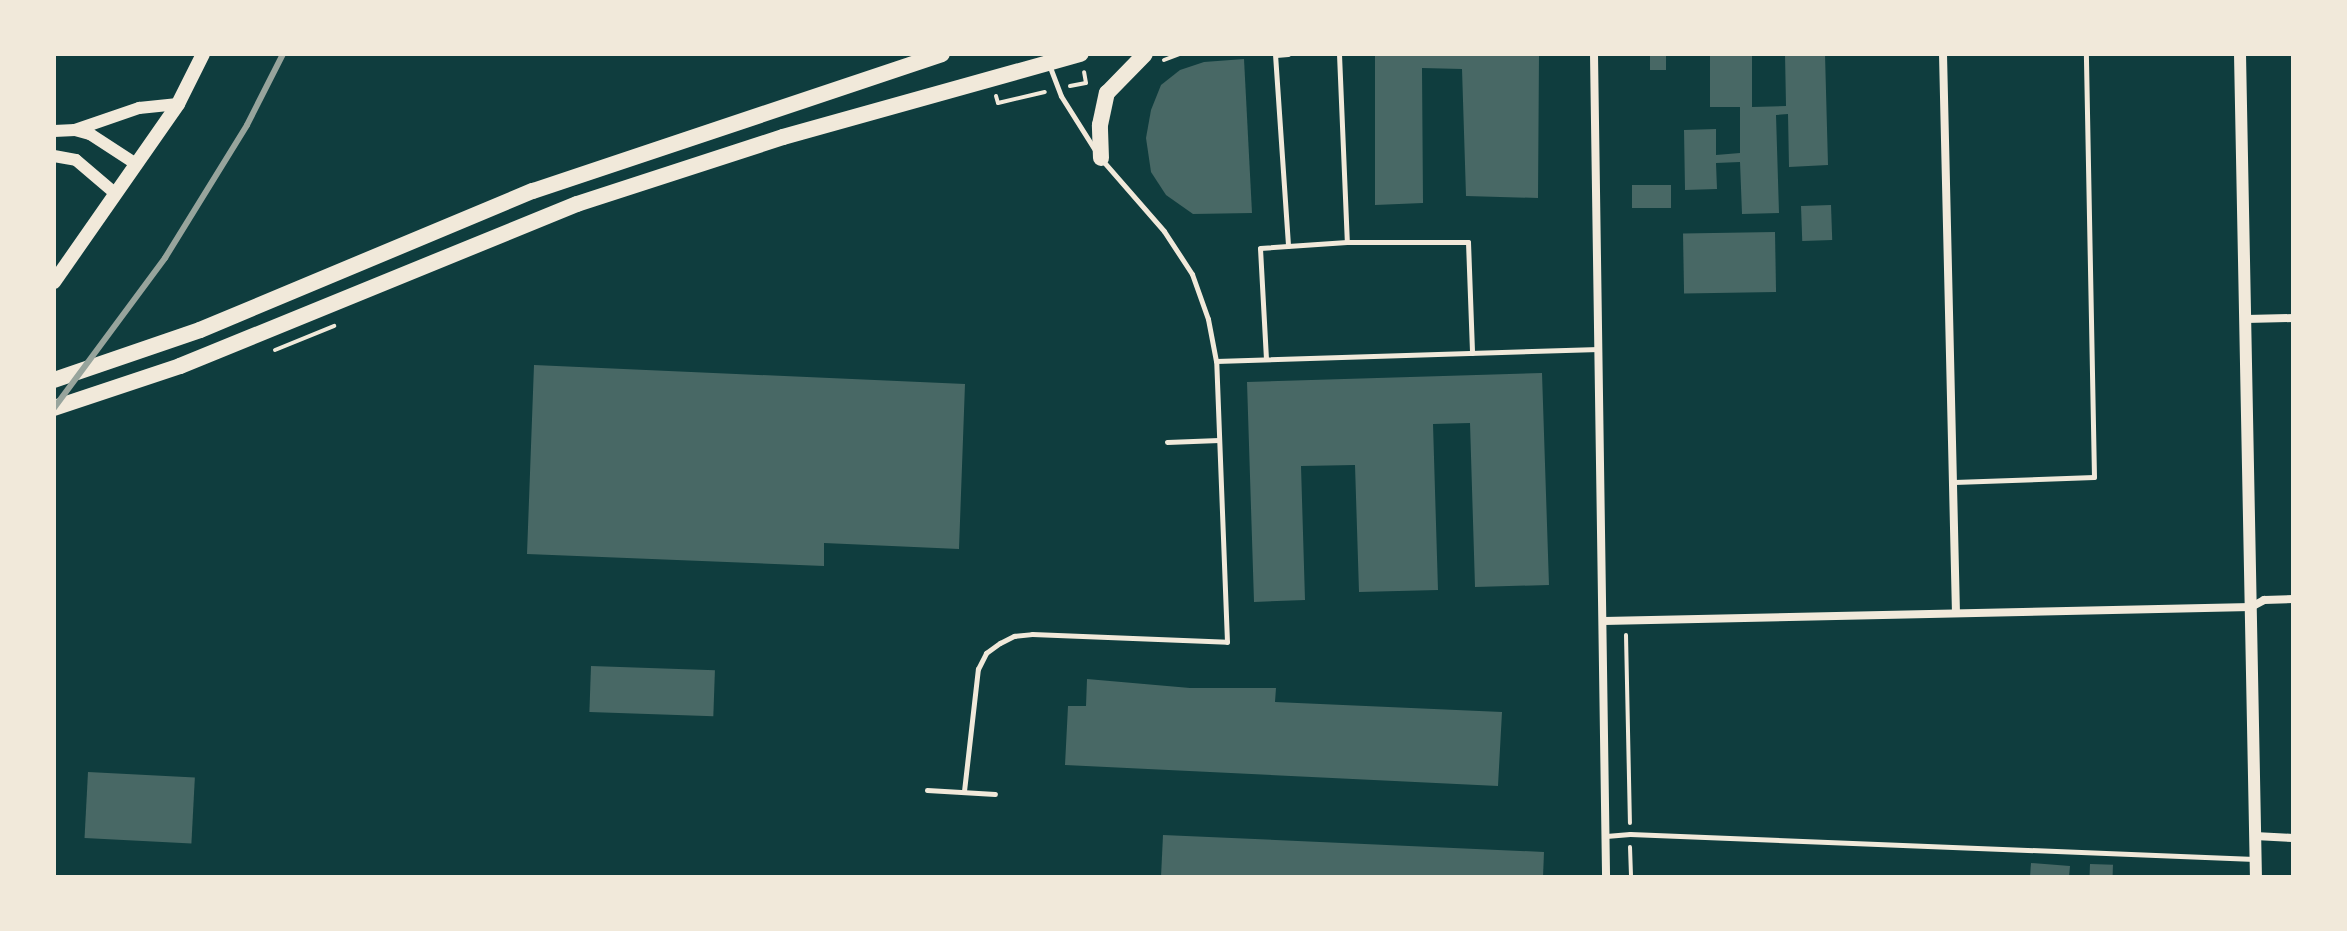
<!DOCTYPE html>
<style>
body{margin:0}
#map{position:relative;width:2347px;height:931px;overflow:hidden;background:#0f3d3e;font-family:"Crimson Pro",serif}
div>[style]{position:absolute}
.building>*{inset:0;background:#486865;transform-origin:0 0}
.path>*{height:4px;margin:-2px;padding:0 2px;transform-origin:2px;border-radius:2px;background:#f1e9da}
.service>*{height:5px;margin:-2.5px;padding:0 2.5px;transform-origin:2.5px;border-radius:2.5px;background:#f1e9da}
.minor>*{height:8px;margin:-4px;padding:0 4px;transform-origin:4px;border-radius:4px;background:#f1e9da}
.tertiary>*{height:12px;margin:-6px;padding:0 6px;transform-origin:6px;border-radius:6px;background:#f1e9da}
.secondary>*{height:14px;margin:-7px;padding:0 7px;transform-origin:7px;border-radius:7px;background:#f1e9da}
.primary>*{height:16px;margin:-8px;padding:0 8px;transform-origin:8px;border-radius:8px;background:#f1e9da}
.rail>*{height:6px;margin:-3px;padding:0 3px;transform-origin:3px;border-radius:3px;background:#97a49c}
span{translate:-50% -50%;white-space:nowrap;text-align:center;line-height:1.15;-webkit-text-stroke:8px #f1e9da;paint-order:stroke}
.frame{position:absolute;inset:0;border:56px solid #f1e9da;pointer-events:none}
</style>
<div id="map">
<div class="building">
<i style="clip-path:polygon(1375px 54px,1539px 54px,1538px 198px,1466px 196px,1462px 69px,1422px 68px,1423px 203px,1375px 205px)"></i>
<i style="left:1650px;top:54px;width:16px;height:16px"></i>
<i style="clip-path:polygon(1710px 54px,1752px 54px,1752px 107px,1786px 106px,1785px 54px,1825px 54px,1828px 165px,1789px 167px,1788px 114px,1776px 115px,1779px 213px,1742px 214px,1740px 162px,1716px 163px,1717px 189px,1685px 190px,1684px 130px,1716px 129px,1716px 155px,1740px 153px,1740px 107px,1710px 107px)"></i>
<i style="clip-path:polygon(1244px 59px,1252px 213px,1193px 214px,1166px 195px,1151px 172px,1146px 138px,1151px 110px,1161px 85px,1180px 70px,1204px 62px)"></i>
<i style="left:1671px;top:185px;width:23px;height:39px;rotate:90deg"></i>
<i style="left:1831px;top:205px;width:35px;height:30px;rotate:88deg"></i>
<i style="left:1775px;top:232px;width:60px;height:92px;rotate:89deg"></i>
<i style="clip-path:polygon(534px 365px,965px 384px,959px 549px,824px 543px,824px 566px,527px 554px)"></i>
<i style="clip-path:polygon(1542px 373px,1549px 585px,1475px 587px,1470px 423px,1433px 424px,1438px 590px,1359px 592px,1355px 465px,1301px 466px,1305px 600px,1254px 602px,1247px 382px)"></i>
<i style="left:591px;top:666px;width:124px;height:46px;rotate:2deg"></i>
<i style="clip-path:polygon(1087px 679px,1190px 688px,1276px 688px,1275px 702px,1502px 712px,1498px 786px,1065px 765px,1068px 706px,1086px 706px)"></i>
<i style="left:88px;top:772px;width:107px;height:66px;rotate:3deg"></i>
<i style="clip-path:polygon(1163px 835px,1544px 852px,1543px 877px,1161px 877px)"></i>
<i style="clip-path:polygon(2031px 863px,2070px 866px,2069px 877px,2030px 877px)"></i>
<i style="left:2090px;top:864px;width:23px;height:13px;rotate:2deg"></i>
</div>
<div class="path">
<i style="left:1164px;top:60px;width:17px;rotate:-21deg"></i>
<i style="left:1070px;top:86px;width:16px;rotate:-11deg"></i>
<i style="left:1086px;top:83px;width:11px;rotate:-100deg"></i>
<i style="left:996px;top:96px;width:7px;rotate:74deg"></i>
<i style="left:998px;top:103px;width:48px;rotate:-13.2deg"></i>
<i style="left:275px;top:350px;width:64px;rotate:-22.1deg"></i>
<i style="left:1626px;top:635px;width:188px;rotate:88.8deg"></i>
<i style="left:1630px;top:847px;width:30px;rotate:88deg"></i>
</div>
<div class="service">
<i style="left:1045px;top:54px;width:45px;rotate:69.1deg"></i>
<i style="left:1061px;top:96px;width:64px;rotate:57.8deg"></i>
<i style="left:1275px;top:54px;width:192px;rotate:86.1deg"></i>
<i style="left:1339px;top:54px;width:188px;rotate:87.6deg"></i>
<i style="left:1276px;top:55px;width:12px;rotate:-5deg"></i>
<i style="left:1266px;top:359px;width:111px;rotate:-93.1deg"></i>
<i style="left:1260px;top:248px;width:87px;rotate:-3.9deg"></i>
<i style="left:1347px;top:242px;width:121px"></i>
<i style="left:1468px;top:242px;width:111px;rotate:87.9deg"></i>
<i style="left:1216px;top:361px;width:383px;rotate:-1.8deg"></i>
<i style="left:1167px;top:442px;width:52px;rotate:-2.2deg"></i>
<i style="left:1954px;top:482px;width:140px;rotate:-2deg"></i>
<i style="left:2094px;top:477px;width:423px;rotate:-91.1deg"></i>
<i style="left:927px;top:790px;width:68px;rotate:3.4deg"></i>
<i style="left:964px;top:791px;width:123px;rotate:-83.5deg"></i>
<i style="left:978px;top:669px;width:18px;rotate:-63deg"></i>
<i style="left:986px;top:653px;width:17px;rotate:-36deg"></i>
<i style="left:1000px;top:643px;width:16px;rotate:-27deg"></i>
<i style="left:1014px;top:636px;width:18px;rotate:-6deg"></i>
<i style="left:1032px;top:634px;width:195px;rotate:2.3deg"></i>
<i style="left:1227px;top:642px;width:281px;rotate:-92.2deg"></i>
<i style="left:1216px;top:361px;width:43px;rotate:-100.8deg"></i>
<i style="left:1208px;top:319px;width:48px;rotate:-109.6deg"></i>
<i style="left:1192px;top:274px;width:51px;rotate:-123.1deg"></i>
<i style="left:1164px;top:231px;width:93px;rotate:-131.1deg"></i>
<i style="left:1606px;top:836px;width:24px;rotate:-5deg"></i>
<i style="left:1630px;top:834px;width:625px;rotate:2.29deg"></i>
</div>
<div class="minor">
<i style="left:1594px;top:54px;width:823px;rotate:89.16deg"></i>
<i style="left:1943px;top:54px;width:559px;rotate:88.67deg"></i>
<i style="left:2246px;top:319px;width:47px;rotate:-1.2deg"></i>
<i style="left:1604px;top:621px;width:647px;rotate:-1.24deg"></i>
<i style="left:2251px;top:607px;width:15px;rotate:-28deg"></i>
<i style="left:2264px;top:600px;width:29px;rotate:-2deg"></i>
<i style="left:2255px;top:836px;width:38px;rotate:3deg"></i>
</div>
<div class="tertiary">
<i style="left:2240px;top:54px;width:823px;rotate:88.89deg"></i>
<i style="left:75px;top:130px;width:68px;rotate:-19deg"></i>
<i style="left:139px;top:108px;width:39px;rotate:-6deg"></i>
<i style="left:54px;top:131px;width:21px;rotate:-3deg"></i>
<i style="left:75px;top:130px;width:16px;rotate:15deg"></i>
<i style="left:90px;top:134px;width:55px;rotate:33.1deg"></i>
<i style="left:54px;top:156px;width:22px;rotate:10deg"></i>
<i style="left:76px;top:160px;width:52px;rotate:40.4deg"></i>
</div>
<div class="secondary">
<i style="left:54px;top:282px;width:217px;rotate:-55.1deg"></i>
<i style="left:178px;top:104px;width:56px;rotate:-63.4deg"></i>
</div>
<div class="primary">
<i style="left:1101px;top:158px;width:33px;rotate:-92deg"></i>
<i style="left:1100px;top:125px;width:33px;rotate:-78deg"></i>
<i style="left:1107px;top:93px;width:54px;rotate:-45.7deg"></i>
<i style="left:54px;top:380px;width:154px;rotate:-18.9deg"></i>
<i style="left:200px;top:330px;width:361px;rotate:-22.7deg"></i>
<i style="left:533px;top:191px;width:431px;rotate:-18.5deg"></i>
<i style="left:54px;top:408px;width:133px;rotate:-18.4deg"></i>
<i style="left:180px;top:366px;width:429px;rotate:-22.2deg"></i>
<i style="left:577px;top:204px;width:217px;rotate:-18deg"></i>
<i style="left:783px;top:137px;width:309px;rotate:-15.6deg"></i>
</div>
<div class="rail">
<i style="left:54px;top:408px;width:187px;rotate:-53.5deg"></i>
<i style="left:165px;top:258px;width:156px;rotate:-58.3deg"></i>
<i style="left:247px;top:125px;width:80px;rotate:-63.1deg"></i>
</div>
<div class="frame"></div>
</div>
